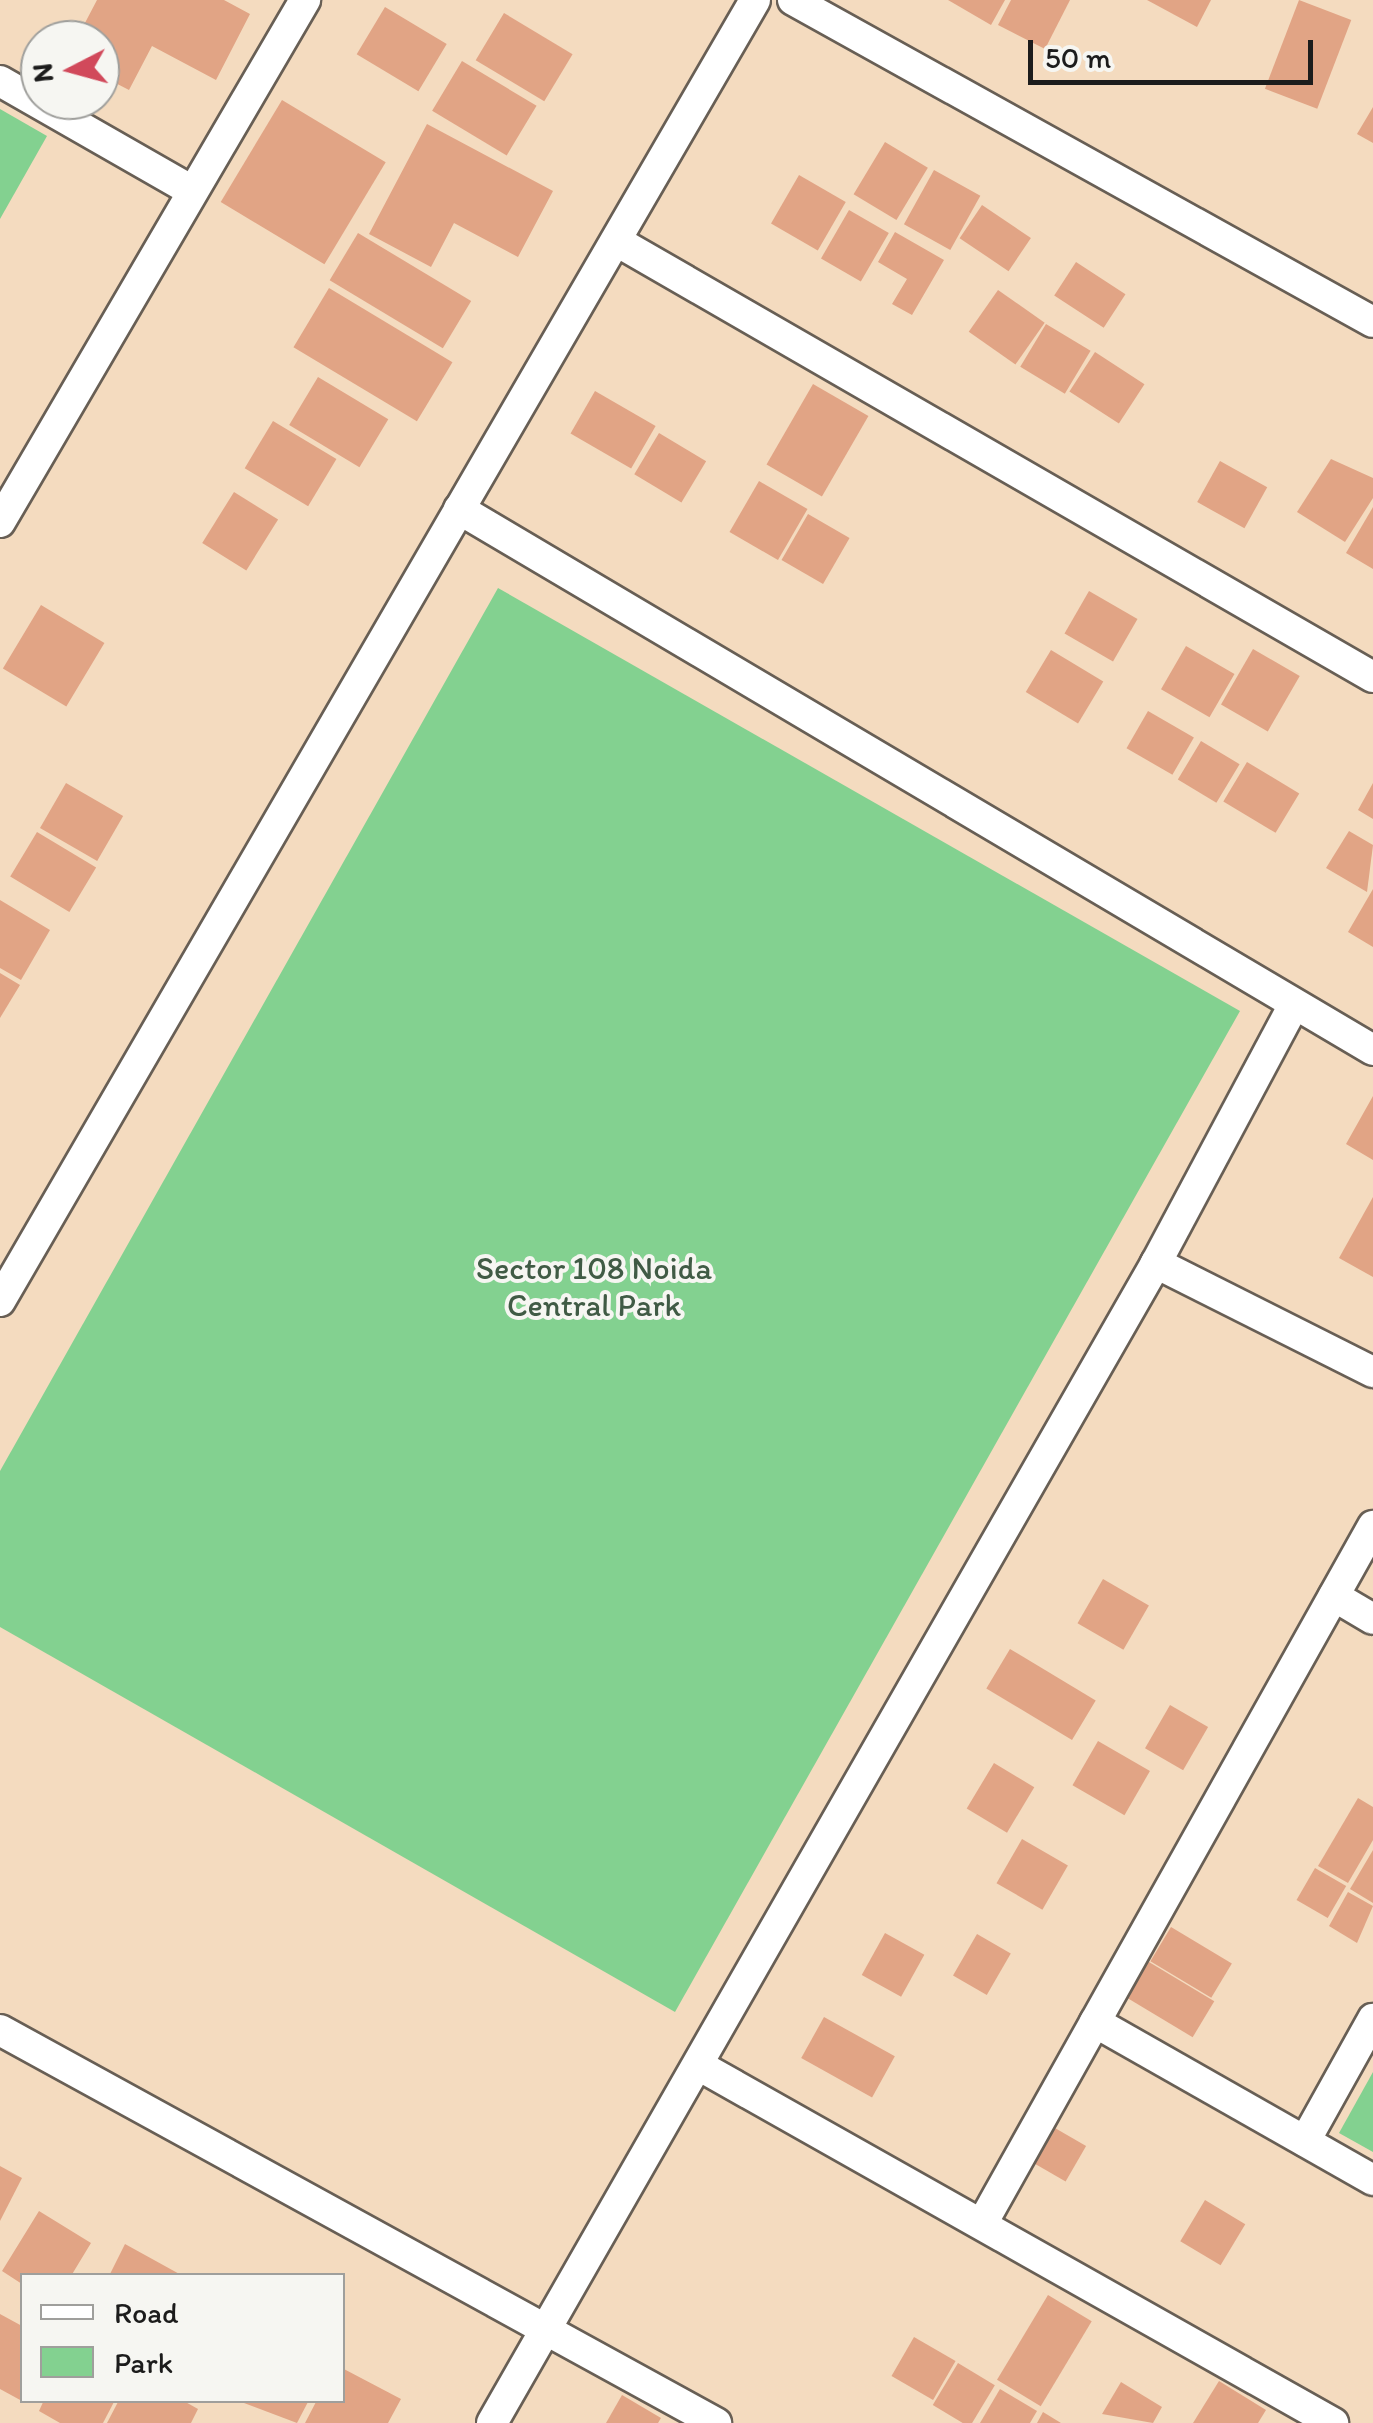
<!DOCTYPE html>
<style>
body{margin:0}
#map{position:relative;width:1373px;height:2423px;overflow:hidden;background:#f4dbbf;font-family:Itim,sans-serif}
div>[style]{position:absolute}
.green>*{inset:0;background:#83d190}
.building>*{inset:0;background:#e1a485;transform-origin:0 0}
.roads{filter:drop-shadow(2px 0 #685f55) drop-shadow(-2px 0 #685f55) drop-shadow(0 2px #685f55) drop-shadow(0 -2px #685f55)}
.street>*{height:30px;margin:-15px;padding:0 15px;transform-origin:15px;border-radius:15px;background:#fff}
span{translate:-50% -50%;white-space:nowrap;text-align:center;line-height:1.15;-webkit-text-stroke:8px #f6f6f2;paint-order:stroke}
.park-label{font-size:32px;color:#405b45}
.legend{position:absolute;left:20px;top:2273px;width:325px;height:130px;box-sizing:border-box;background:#f6f6f2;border:2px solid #9f9f9c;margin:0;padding:12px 18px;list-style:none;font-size:30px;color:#1c1c1c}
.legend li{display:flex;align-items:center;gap:20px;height:50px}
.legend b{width:50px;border:2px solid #9f9f9c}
.north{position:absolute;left:20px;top:20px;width:100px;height:100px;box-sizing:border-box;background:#f6f6f2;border:2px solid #9f9f9c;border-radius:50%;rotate:264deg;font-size:28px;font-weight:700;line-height:40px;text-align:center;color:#1c1c1c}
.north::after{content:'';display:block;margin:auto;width:35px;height:45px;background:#d1495b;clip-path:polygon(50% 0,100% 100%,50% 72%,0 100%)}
.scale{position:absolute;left:1028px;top:40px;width:285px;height:45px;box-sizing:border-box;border:5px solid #1c1c1c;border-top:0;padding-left:12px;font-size:30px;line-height:35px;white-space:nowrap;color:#1c1c1c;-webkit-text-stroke:8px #f6f6f2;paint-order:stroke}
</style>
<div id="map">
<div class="green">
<i style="clip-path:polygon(0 109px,47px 136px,0 219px)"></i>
<i style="clip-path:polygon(498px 588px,1240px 1011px,675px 2012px,0 1627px,0 1471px)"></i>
<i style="clip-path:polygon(1373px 2072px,1373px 2152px,1339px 2133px)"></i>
</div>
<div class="building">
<i style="clip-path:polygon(97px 0,224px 0,250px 14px,216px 80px,152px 46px,129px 90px,100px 75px,100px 40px,76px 40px)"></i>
<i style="clip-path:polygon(948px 0,1005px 0,991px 25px)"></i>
<i style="clip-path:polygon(1011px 0,1070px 0,1045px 49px,998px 25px)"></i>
<i style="clip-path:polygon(1147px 0,1211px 0,1197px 27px)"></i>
<i style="left:1299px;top:0;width:56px;height:95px;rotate:21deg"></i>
<i style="left:385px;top:7px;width:72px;height:55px;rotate:31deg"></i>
<i style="left:504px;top:13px;width:80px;height:55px;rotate:31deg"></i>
<i style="left:462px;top:61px;width:87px;height:58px;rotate:31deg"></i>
<i style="left:282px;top:100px;width:121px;height:119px;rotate:31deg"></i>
<i style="clip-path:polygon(1373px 107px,1373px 143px,1357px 134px)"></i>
<i style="clip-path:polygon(427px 124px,553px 191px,518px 257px,454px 223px,431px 267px,369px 234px)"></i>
<i style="left:885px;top:142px;width:50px;height:61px;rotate:31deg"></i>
<i style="left:934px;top:170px;width:53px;height:62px;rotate:29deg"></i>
<i style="left:799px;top:175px;width:54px;height:56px;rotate:30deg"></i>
<i style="left:982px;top:205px;width:59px;height:40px;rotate:34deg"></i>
<i style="left:849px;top:210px;width:46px;height:56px;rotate:30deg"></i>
<i style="clip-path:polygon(895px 232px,944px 260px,912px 315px,892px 304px,907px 279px,878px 262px)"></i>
<i style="left:358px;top:233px;width:132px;height:55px;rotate:31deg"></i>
<i style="left:1076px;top:262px;width:59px;height:40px;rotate:33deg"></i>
<i style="left:329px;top:288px;width:144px;height:69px;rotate:31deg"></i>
<i style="left:998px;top:290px;width:57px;height:51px;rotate:35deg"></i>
<i style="left:1046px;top:324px;width:52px;height:50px;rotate:31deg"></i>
<i style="left:1095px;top:352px;width:59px;height:47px;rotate:33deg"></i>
<i style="left:318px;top:377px;width:82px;height:56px;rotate:31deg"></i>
<i style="left:813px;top:384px;width:64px;height:93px;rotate:30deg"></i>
<i style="left:595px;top:391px;width:70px;height:49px;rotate:30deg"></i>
<i style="left:273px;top:421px;width:74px;height:55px;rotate:31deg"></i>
<i style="left:659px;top:433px;width:55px;height:48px;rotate:31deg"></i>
<i style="clip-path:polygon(1331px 459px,1373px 478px,1373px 498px,1345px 542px,1297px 512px)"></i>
<i style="left:1220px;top:461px;width:54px;height:47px;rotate:29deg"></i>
<i style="left:759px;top:481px;width:56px;height:59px;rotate:30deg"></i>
<i style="left:234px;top:492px;width:52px;height:60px;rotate:32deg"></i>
<i style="clip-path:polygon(1373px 507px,1373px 569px,1346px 553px)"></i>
<i style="left:808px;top:514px;width:48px;height:53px;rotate:30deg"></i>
<i style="left:1089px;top:591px;width:56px;height:49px;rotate:30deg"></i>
<i style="left:41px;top:605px;width:74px;height:74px;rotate:31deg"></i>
<i style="left:1186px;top:646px;width:56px;height:50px;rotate:30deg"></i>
<i style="left:1253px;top:649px;width:54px;height:64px;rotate:30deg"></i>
<i style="left:1051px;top:650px;width:61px;height:49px;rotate:31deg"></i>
<i style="left:1148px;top:711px;width:53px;height:43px;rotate:30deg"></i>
<i style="left:1201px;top:741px;width:45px;height:45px;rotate:31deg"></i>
<i style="left:1247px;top:762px;width:61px;height:46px;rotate:31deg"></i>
<i style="left:66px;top:783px;width:66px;height:52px;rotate:30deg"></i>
<i style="clip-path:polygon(1373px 783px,1373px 819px,1358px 810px)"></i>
<i style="clip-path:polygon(1349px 831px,1373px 845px,1367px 892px,1326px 868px)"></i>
<i style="left:37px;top:832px;width:69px;height:52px;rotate:31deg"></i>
<i style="clip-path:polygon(1373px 889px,1373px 947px,1348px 932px)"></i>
<i style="clip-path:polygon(0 900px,50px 930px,21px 980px,0 968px)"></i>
<i style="clip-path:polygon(0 973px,20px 985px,0 1018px)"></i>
<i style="clip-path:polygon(1373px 1096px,1373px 1160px,1346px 1144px)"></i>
<i style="clip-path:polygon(1373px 1197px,1373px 1277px,1339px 1258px)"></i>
<i style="left:1103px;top:1579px;width:53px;height:51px;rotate:30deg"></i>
<i style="left:1010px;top:1649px;width:100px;height:46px;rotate:31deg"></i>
<i style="left:1170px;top:1705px;width:44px;height:50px;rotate:30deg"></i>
<i style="left:1098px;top:1741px;width:60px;height:51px;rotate:30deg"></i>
<i style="left:994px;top:1763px;width:47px;height:53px;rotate:31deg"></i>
<i style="clip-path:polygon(1358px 1798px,1373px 1807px,1373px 1840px,1348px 1883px,1318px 1866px)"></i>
<i style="left:1022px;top:1839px;width:53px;height:51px;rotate:30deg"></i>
<i style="clip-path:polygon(1373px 1850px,1373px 1903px,1350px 1889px)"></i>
<i style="left:1315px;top:1868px;width:36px;height:37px;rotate:30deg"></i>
<i style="clip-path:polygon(1348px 1892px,1373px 1906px,1357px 1943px,1329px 1926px)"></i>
<i style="left:1171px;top:1927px;width:71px;height:40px;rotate:31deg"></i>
<i style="left:885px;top:1933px;width:45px;height:48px;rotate:29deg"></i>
<i style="left:977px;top:1934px;width:39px;height:48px;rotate:30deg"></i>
<i style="left:1144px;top:1959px;width:82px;height:42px;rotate:31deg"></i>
<i style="left:824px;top:2017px;width:81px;height:47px;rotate:29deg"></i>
<i style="left:1048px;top:2124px;width:44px;height:41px;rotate:30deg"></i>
<i style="clip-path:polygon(0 2166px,22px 2178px,0 2221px)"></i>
<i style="left:1205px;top:2200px;width:47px;height:48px;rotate:31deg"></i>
<i style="clip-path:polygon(39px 2211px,91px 2243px,71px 2276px,22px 2276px,22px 2284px,2px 2271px)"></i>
<i style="clip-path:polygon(125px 2244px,183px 2276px,109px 2276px)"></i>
<i style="left:1048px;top:2295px;width:51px;height:99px;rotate:31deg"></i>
<i style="clip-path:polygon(0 2314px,22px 2326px,22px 2401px,0 2389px)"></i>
<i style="left:914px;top:2337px;width:48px;height:45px;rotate:30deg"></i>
<i style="left:958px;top:2363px;width:43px;height:49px;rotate:31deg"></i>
<i style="clip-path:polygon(342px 2368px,401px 2399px,388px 2423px,305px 2423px,317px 2400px,342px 2400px)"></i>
<i style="clip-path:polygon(1219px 2381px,1266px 2410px,1258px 2423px,1193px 2423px)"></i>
<i style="clip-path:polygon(1121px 2382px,1162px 2407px,1153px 2423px,1102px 2414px)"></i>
<i style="clip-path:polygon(1000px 2389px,1037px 2411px,1030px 2423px,980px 2423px)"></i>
<i style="clip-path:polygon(622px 2395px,661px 2418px,658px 2423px,606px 2423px)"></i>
<i style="clip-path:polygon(44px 2400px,115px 2400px,103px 2423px,60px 2423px,39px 2411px)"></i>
<i style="clip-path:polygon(119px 2400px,182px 2400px,198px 2409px,191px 2423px,107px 2423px)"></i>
<i style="clip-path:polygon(236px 2400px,309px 2400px,297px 2423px)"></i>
<i style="clip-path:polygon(1043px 2412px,1061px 2423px,1037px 2423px)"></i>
</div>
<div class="roads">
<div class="street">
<i style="left:793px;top:0;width:663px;rotate:29.04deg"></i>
<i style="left:0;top:81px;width:219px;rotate:29.8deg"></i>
<i style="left:620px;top:243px;width:869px;rotate:29.96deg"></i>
<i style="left:459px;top:509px;width:1062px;rotate:30.62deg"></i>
<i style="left:0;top:522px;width:605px;rotate:-59.7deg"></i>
<i style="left:1156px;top:1263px;width:243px;rotate:26.7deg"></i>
<i style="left:0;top:1301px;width:1504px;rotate:-59.87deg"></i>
<i style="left:1334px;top:1596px;width:45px;rotate:30.5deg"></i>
<i style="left:1095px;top:2022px;width:320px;rotate:29.6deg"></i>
<i style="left:0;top:2030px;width:817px;rotate:28.76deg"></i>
<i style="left:700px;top:2066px;width:727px;rotate:29.42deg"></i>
<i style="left:1305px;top:2141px;width:140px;rotate:-60.9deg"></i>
<i style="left:983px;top:2222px;width:798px;rotate:-60.74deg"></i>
<i style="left:492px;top:2423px;width:1337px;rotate:-60.21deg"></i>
<i style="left:1156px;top:1263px;width:291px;rotate:-61.9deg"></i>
</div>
</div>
<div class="park-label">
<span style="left:594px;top:1287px">Sector 108 Noida<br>Central Park</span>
</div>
<ul class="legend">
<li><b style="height:12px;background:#fff"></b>Road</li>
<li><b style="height:28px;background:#83d190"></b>Park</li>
</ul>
<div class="north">N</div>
<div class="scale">50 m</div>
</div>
